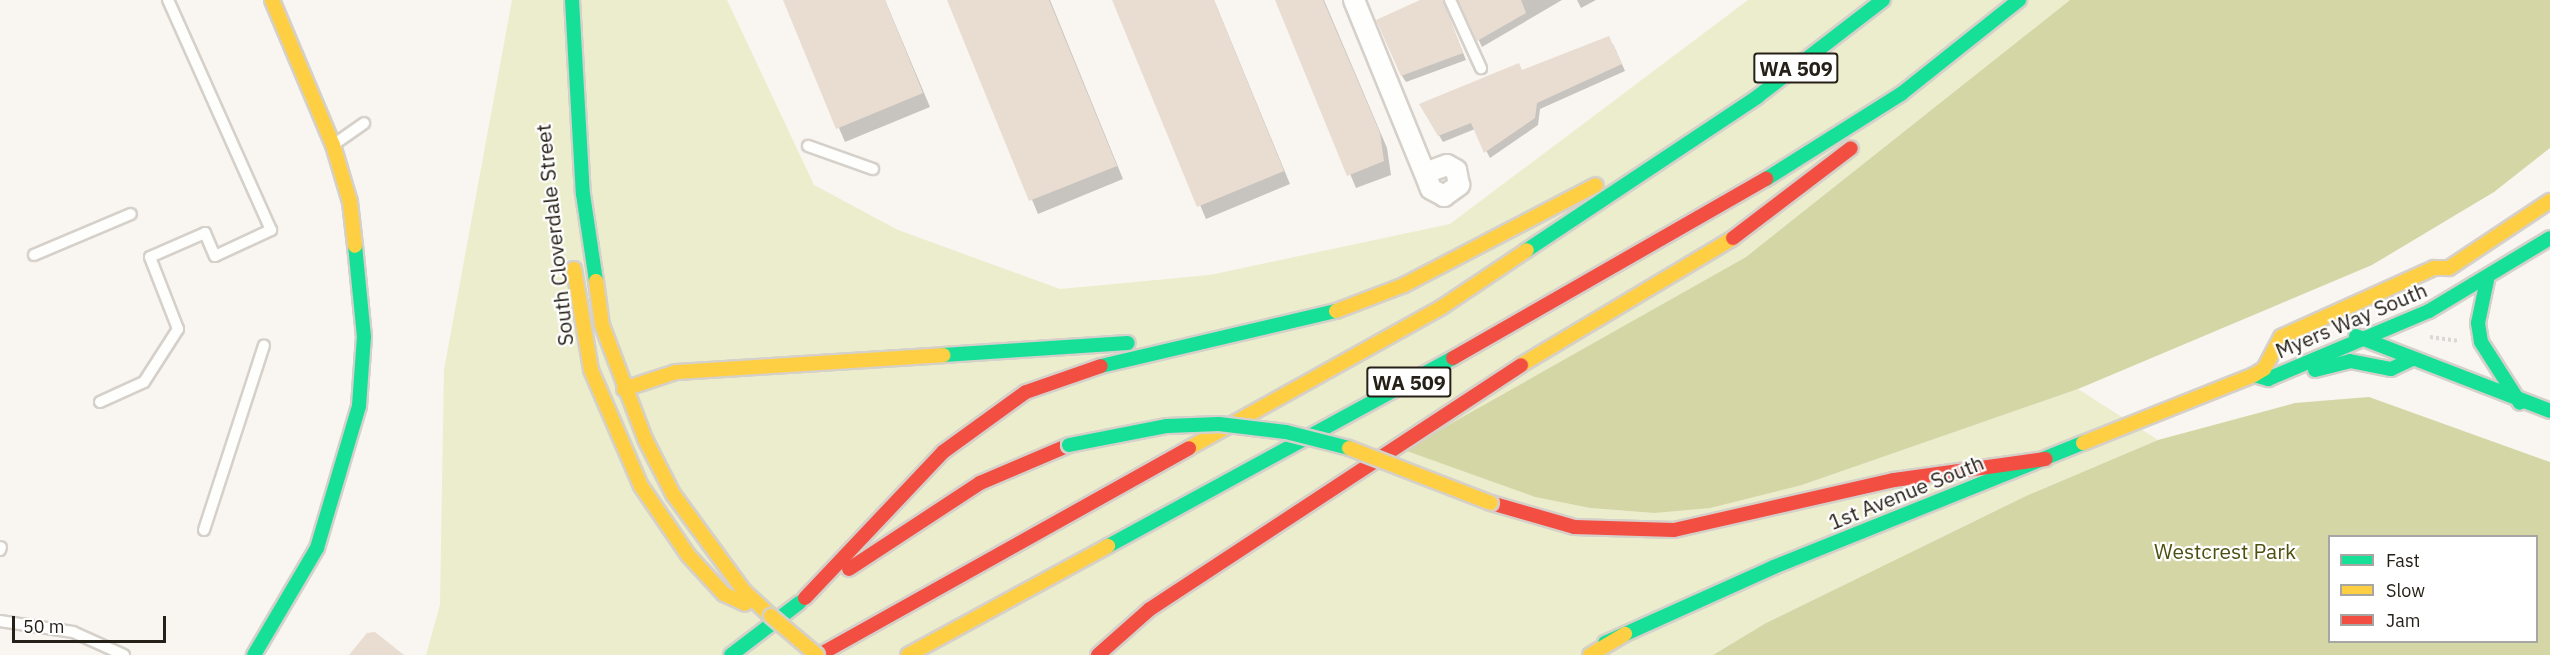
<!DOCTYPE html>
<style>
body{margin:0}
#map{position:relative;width:2550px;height:655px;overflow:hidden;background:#f9f5f0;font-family:"IBM Plex Sans",sans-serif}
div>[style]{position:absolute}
.green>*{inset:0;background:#ebedcc}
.forest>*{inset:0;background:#d4d6a5}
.shadow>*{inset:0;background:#0003}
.building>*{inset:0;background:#e9ddd1}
.path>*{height:4px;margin-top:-2px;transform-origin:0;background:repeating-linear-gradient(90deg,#dad8d6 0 3px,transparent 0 6px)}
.roads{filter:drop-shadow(2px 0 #d5d0c9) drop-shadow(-2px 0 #d5d0c9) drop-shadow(0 2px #d5d0c9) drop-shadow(0 -2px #d5d0c9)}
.lane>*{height:10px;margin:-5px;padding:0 5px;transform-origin:5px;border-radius:5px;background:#fefefd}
.street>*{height:20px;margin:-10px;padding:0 10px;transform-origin:10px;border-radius:10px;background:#fefefd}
.fast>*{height:14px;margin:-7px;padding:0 7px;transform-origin:7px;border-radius:7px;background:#16e098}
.slow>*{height:14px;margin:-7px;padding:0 7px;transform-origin:7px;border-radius:7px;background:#ffcf43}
.jam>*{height:14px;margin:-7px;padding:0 7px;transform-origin:7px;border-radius:7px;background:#f24e42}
.bridges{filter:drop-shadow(2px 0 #d5d0c9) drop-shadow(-2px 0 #d5d0c9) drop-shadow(0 2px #d5d0c9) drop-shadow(0 -2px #d5d0c9)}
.fast-bridge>*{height:14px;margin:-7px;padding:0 7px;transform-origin:7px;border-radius:7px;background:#16e098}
.slow-bridge>*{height:14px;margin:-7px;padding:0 7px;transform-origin:7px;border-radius:7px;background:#ffcf43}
span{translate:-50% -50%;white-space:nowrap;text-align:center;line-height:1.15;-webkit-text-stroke:4.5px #fff;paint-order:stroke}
.shield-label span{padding:2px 4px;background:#fff;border:2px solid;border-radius:4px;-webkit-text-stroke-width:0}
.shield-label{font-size:20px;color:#262118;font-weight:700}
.street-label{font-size:21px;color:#262118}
.park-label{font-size:21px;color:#4d5110}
.legend{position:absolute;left:2328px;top:535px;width:210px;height:108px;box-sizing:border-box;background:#fff;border:2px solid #a8a6a3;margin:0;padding:8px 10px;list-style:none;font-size:18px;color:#262118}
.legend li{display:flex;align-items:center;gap:12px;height:30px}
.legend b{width:30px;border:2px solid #a8a6a3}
.scale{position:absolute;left:12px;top:616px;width:154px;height:27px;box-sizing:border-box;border:3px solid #262118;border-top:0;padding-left:8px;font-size:18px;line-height:21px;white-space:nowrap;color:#262118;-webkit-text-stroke:4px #fff;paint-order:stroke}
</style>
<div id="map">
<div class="green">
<i style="clip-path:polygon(512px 0,727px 0,814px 185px,898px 230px,1060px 289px,1210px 275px,1450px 224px,1748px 0,2070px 0,1746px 257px,1405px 450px,1535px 497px,1590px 508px,1654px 513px,1802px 485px,2078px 389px,2158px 440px,2026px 496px,1766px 623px,1713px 655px,426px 655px,440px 605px,444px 370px)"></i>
</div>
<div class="forest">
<i style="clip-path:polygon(2070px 0,2550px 0,2550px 148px,2494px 192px,2372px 265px,2078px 389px,1802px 485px,1710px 508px,1654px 513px,1590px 508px,1535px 497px,1404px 450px,1746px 257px)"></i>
<i style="clip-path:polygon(evenodd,2369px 397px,2550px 462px,2550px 655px,1713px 655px,1766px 623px,2026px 496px,2158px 440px,2295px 403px,2369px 397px,2536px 536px,2536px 642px,2330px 642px,2330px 536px,2536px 536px)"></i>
</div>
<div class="shadow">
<i style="clip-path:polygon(784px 0,885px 0,930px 107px,845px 142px)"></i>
<i style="clip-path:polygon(948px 0,1050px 0,1123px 179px,1038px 214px)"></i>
<i style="clip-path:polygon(1113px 0,1214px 0,1290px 184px,1206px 219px)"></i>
<i style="clip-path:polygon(1277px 0,1324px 0,1387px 148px,1391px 175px,1356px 188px)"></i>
<i style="clip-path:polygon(1428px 0,1450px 0,1446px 10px,1466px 60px,1406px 82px,1402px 76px)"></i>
<i style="clip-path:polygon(1452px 0,1562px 0,1482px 47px,1461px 3px)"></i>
<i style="clip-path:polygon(1577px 0,1596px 0,1581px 8px)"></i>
<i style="clip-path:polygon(1613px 44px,1625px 71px,1540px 109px,1538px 125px,1490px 158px,1475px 129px,1443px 142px,1421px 105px)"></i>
</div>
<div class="building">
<i style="clip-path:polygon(783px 0,885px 0,923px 93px,836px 129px)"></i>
<i style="clip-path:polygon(947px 0,1049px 0,1117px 166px,1029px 201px)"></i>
<i style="clip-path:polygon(1112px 0,1214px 0,1284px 171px,1197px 207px)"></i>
<i style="clip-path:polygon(1275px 0,1323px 0,1380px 133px,1384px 161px,1347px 176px)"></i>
<i style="clip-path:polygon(1420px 0,1443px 0,1463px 53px,1401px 76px,1376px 20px)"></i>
<i style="clip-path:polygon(1458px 0,1521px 0,1526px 13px,1477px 41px)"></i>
<i style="clip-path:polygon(1609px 36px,1622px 64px,1537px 103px,1535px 118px,1484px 153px,1471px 123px,1438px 136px,1419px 104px,1519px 63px,1522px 70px)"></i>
<i style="clip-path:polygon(375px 632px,404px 655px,349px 655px,367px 633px)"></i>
</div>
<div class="path">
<i style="left:2430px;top:337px;width:29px;rotate:8deg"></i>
</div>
<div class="roads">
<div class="lane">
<i style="left:1450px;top:0;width:75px;rotate:65.5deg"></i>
<i style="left:333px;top:145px;width:38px;rotate:-35deg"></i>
<i style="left:808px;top:146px;width:69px;rotate:19.5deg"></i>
<i style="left:34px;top:255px;width:105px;rotate:-22.9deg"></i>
<i style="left:100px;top:402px;width:48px;rotate:-24.4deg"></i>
<i style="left:144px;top:382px;width:63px;rotate:-57.3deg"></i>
<i style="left:178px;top:329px;width:77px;rotate:-111.3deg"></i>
<i style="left:150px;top:257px;width:60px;rotate:-23.6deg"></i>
<i style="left:205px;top:233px;width:25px;rotate:67deg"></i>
<i style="left:215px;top:256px;width:62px;rotate:-24.9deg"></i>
<i style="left:271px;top:230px;width:252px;rotate:-114.1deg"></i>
<i style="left:204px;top:530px;width:194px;rotate:-72deg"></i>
<i style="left:0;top:550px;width:3px;rotate:-72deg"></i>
<i style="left:0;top:621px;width:74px;rotate:8.6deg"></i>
<i style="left:73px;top:632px;width:56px;rotate:24.3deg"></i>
</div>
<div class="street">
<i style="left:1354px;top:0;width:199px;rotate:67.8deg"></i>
<i style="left:1429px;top:184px;width:5px;rotate:68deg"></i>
<i style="left:1431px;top:189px;width:15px;rotate:28deg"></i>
<i style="left:1444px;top:196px;width:19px;rotate:-36deg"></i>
<i style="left:1459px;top:185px;width:15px;rotate:-101deg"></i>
<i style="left:1456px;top:170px;width:10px;rotate:-151deg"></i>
<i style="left:1447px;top:165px;width:23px;rotate:160deg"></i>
</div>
<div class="fast">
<i style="left:572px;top:0;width:194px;rotate:86.8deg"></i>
<i style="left:583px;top:194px;width:88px;rotate:81.5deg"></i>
<i style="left:1766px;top:179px;width:160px;rotate:-32.2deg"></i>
<i style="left:1901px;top:94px;width:151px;rotate:-38.5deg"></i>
<i style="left:1527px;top:250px;width:276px;rotate:-33.6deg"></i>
<i style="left:1757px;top:97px;width:159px;rotate:-37.6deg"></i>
<i style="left:2487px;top:280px;width:44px;rotate:101.8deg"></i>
<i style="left:2478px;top:323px;width:19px;rotate:81deg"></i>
<i style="left:2481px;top:342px;width:72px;rotate:57.4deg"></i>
<i style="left:2356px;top:336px;width:208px;rotate:21.1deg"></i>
<i style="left:943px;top:355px;width:185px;rotate:-3.7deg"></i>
<i style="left:1101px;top:366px;width:241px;rotate:-13.2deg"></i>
<i style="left:2315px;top:370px;width:36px;rotate:-14deg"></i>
<i style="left:2350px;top:361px;width:42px;rotate:11deg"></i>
<i style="left:2391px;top:369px;width:23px;rotate:-25deg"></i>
<i style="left:2254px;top:375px;width:15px;rotate:16deg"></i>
<i style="left:2268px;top:379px;width:175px;rotate:-22.9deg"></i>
<i style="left:2429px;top:311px;width:141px;rotate:-31.1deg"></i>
<i style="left:1108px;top:546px;width:393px;rotate:-28.6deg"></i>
<i style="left:1605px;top:643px;width:185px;rotate:-24.2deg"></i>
<i style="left:1774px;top:567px;width:333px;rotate:-21.9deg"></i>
<i style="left:254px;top:655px;width:124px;rotate:-59.5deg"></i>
<i style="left:317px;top:548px;width:148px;rotate:-73.5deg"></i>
<i style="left:359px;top:406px;width:69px;rotate:-85.9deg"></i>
<i style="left:364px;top:337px;width:91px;rotate:-95.6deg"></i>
<i style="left:731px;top:655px;width:86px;rotate:-37.4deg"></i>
</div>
<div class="slow">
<i style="left:272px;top:0;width:157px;rotate:67.2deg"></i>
<i style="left:333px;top:145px;width:59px;rotate:73.4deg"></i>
<i style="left:350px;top:202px;width:44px;rotate:83.5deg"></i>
<i style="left:574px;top:269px;width:102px;rotate:80.4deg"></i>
<i style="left:591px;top:370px;width:126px;rotate:66.7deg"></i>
<i style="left:641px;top:486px;width:83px;rotate:55.7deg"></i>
<i style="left:688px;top:555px;width:53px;rotate:47.3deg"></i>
<i style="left:724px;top:594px;width:23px;rotate:25deg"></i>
<i style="left:596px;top:281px;width:44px;rotate:82.2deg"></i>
<i style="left:602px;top:325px;width:122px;rotate:69.3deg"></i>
<i style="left:645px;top:439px;width:62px;rotate:63deg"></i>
<i style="left:673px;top:494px;width:120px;rotate:53.8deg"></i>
<i style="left:744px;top:591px;width:37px;rotate:43deg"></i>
<i style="left:1336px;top:311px;width:73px;rotate:-20.9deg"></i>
<i style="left:1404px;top:285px;width:216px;rotate:-27.5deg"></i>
<i style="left:1521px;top:365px;width:247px;rotate:-30.9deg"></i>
<i style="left:624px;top:389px;width:55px;rotate:-18.1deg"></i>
<i style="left:676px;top:372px;width:268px;rotate:-3.6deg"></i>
<i style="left:2083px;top:443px;width:184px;rotate:-21.7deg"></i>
<i style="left:2254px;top:375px;width:12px;rotate:-31deg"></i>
<i style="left:2264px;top:369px;width:36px;rotate:-62deg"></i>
<i style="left:2281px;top:337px;width:168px;rotate:-24.3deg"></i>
<i style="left:2434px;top:268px;width:15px"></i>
<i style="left:2449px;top:268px;width:121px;rotate:-33.6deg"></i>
<i style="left:1189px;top:448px;width:290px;rotate:-29.1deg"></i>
<i style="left:1442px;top:307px;width:102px;rotate:-33.8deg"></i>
<i style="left:908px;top:655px;width:228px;rotate:-28.6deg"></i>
<i style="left:1590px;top:655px;width:41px;rotate:-31deg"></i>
</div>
<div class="jam">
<i style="left:1733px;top:238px;width:148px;rotate:-37.3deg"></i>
<i style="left:1453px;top:358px;width:361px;rotate:-29.8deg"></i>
<i style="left:1491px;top:503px;width:86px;rotate:16.1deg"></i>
<i style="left:1574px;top:527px;width:100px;rotate:1.7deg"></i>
<i style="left:1674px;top:530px;width:226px;rotate:-12.8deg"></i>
<i style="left:1894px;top:480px;width:153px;rotate:-7.9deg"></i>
<i style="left:849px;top:569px;width:157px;rotate:-33.3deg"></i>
<i style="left:980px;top:483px;width:97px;rotate:-23.1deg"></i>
<i style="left:805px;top:598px;width:201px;rotate:-46.6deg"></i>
<i style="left:943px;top:452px;width:102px;rotate:-35.9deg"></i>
<i style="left:1026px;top:392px;width:79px;rotate:-19.1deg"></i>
<i style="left:819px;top:655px;width:424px;rotate:-29.2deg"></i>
<i style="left:1098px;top:655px;width:69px;rotate:-41.5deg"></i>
<i style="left:1150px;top:609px;width:444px;rotate:-33.3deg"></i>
</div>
</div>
<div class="bridges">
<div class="fast-bridge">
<i style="left:1069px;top:445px;width:100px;rotate:-11deg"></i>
<i style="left:1167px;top:426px;width:52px;rotate:-2.2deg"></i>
<i style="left:1219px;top:424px;width:67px;rotate:6.8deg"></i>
<i style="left:1286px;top:432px;width:65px;rotate:14.3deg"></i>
</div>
<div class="slow-bridge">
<i style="left:1349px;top:448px;width:152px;rotate:21.2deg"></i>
<i style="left:771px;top:616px;width:60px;rotate:40.3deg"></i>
</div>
</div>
<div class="shield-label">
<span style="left:1796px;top:68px">WA 509</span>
<span style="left:1409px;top:382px">WA 509</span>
</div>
<div class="street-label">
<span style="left:554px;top:235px;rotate:-96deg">South Cloverdale Street</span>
<span style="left:2351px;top:320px;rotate:-23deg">Myers Way South</span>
<span style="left:1906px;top:492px;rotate:-22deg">1st Avenue South</span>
</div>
<div class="park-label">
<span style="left:2225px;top:551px">Westcrest Park</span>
</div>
<ul class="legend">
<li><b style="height:8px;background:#16e098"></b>Fast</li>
<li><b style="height:8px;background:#ffcf43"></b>Slow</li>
<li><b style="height:8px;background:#f24e42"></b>Jam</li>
</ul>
<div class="scale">50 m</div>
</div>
